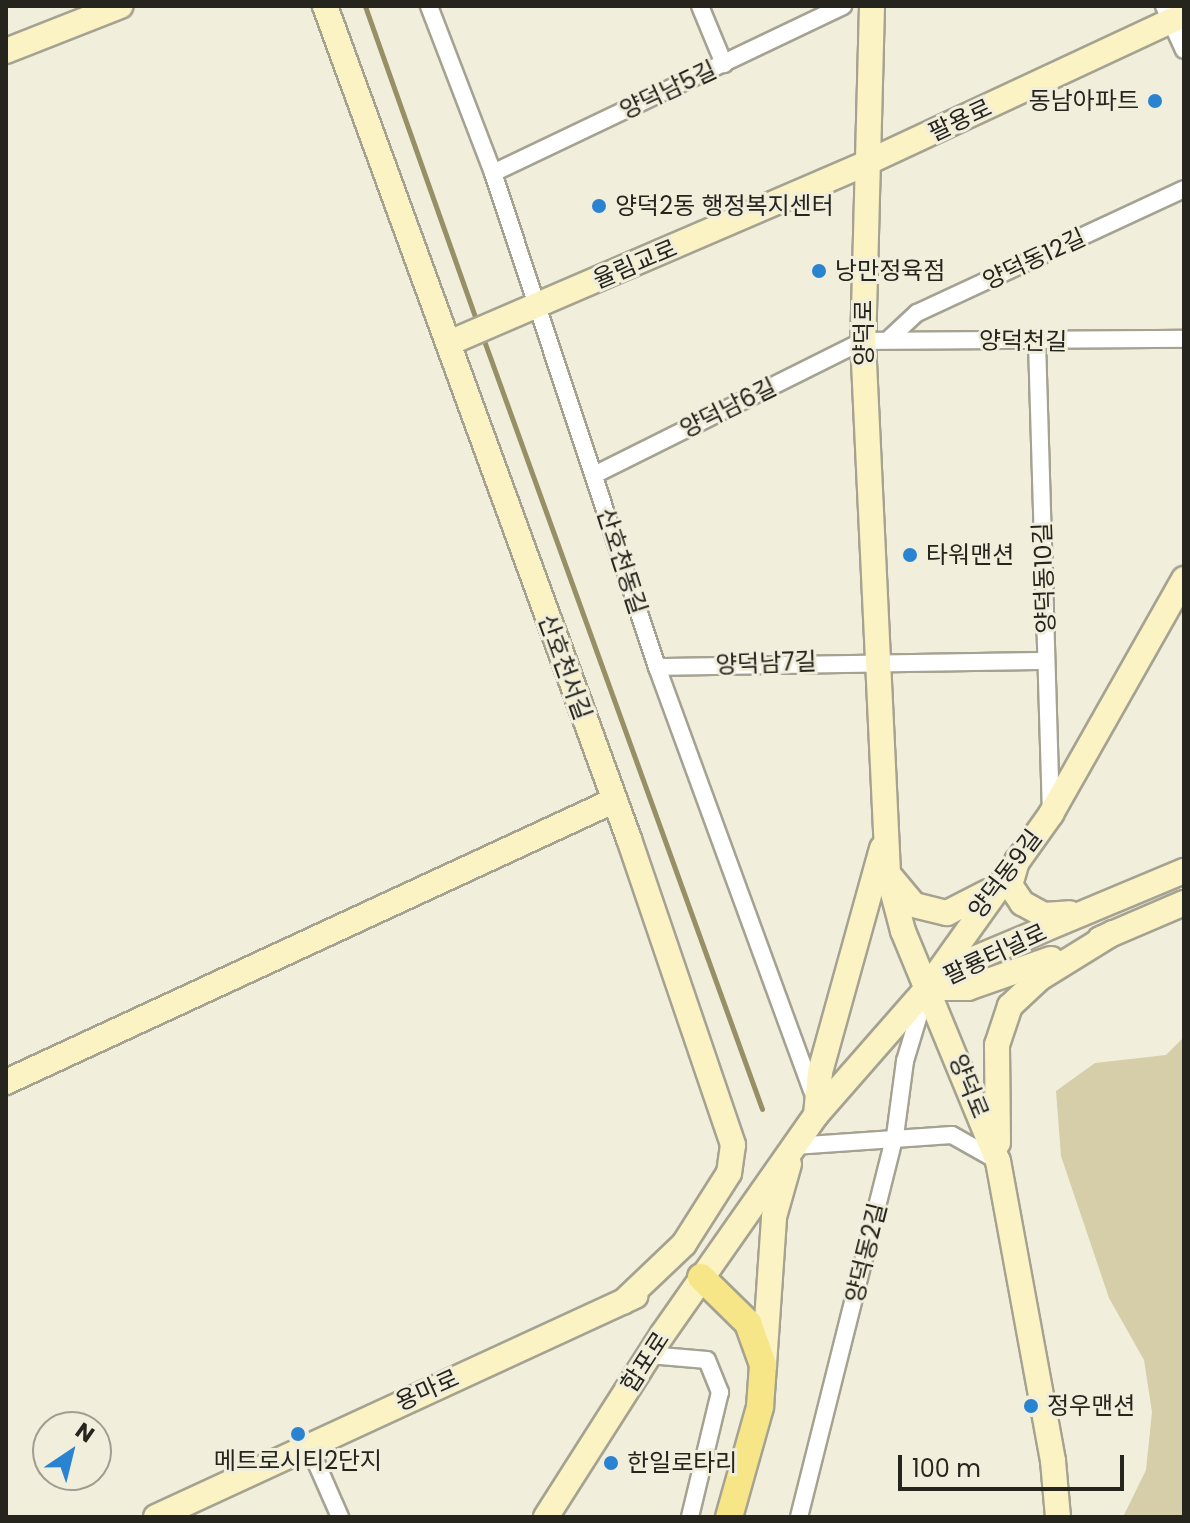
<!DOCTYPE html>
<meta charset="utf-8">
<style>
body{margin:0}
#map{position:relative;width:1190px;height:1523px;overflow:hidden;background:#f1eedc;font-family:Poppins,"Noto Sans KR",sans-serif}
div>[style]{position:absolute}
.green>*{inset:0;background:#d5cea8}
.stream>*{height:5px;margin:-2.5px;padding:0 2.5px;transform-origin:2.5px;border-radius:2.5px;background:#978f65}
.roads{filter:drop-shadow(2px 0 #a5a292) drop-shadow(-2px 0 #a5a292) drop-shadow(0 2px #a5a292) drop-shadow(0 -2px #a5a292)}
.street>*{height:16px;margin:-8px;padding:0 8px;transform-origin:8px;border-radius:8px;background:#fff}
.secondary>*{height:24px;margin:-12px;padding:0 12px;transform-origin:12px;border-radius:12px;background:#fbf3c3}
.primary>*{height:26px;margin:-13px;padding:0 13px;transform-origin:13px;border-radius:13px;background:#f7e687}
.dots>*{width:22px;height:22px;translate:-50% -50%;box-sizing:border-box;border:4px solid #f1eedc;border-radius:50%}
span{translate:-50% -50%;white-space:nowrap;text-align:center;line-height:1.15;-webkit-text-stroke:6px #f1eedc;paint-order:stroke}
.street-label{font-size:24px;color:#25241d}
.poi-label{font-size:24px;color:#25241d}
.right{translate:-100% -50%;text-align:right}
.left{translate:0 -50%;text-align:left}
.frame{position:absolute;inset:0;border:8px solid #25241d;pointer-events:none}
.north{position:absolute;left:32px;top:1411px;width:80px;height:80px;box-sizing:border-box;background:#f1eedc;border:2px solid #9f9d90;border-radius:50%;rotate:35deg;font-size:22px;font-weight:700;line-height:32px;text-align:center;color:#25241d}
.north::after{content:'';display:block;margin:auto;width:28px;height:36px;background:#2a83d1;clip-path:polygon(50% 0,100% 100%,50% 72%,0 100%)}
.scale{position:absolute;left:898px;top:1455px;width:226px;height:36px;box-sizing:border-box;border:4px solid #25241d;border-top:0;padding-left:10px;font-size:24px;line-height:28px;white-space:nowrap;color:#25241d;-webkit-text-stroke:6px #f1eedc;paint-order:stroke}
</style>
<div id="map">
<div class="green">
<i style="clip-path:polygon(1184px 1037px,1184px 1517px,1123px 1517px,1146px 1470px,1152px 1412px,1144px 1360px,1109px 1298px,1061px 1156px,1056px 1091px,1095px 1063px,1166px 1055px)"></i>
</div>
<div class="stream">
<i style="left:365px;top:6px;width:335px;rotate:70.5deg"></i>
<i style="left:482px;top:335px;width:823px;rotate:70.11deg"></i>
</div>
<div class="roads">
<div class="street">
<i style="left:429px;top:6px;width:179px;rotate:69deg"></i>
<i style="left:493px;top:173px;width:521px;rotate:71.63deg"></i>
<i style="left:657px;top:667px;width:451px;rotate:69.9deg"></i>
<i style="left:700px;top:6px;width:63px;rotate:67.5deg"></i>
<i style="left:1164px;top:6px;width:48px;rotate:65.6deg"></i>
<i style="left:493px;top:173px;width:388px;rotate:-25.5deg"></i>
<i style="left:890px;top:338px;width:37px;rotate:-43deg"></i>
<i style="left:917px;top:313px;width:294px;rotate:-24.9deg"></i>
<i style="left:1037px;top:342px;width:471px;rotate:88.3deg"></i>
<i style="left:594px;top:475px;width:301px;rotate:-26.5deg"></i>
<i style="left:863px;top:341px;width:321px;rotate:-0.4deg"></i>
<i style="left:657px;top:667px;width:389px;rotate:-0.9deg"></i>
<i style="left:794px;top:1146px;width:158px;rotate:-4deg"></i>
<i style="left:952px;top:1135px;width:53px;rotate:29.5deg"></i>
<i style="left:649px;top:1355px;width:58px;rotate:4.9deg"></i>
<i style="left:707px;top:1360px;width:35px;rotate:68deg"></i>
<i style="left:720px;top:1392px;width:129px;rotate:103.5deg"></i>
<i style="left:308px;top:1444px;width:80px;rotate:66.3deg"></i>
<i style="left:799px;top:1517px;width:393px;rotate:-75.9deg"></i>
<i style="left:895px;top:1136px;width:76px;rotate:-82.4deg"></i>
<i style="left:905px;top:1061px;width:66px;rotate:-73.2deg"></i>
</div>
<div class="secondary">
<i style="left:325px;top:6px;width:887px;rotate:69.95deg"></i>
<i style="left:629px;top:839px;width:323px;rotate:71.2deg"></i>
<i style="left:733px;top:1145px;width:28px;rotate:98deg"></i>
<i style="left:729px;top:1173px;width:84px;rotate:122.4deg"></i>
<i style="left:684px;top:1244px;width:84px;rotate:136.4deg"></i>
<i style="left:872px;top:6px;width:335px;rotate:91.5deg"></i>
<i style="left:863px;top:341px;width:534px;rotate:87.31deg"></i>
<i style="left:888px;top:874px;width:59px;rotate:75.3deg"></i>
<i style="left:903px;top:931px;width:249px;rotate:67.6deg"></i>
<i style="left:998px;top:1161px;width:305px;rotate:79.6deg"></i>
<i style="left:1053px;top:1461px;width:56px;rotate:84.9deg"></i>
<i style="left:6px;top:51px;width:123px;rotate:-21.5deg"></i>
<i style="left:449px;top:343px;width:454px;rotate:-23.3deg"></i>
<i style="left:866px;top:163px;width:351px;rotate:-25deg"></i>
<i style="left:1017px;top:861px;width:25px;rotate:106deg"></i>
<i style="left:1010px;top:885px;width:22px;rotate:56deg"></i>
<i style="left:1022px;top:903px;width:25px;rotate:29deg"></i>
<i style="left:1044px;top:915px;width:26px;rotate:-4deg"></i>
<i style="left:889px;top:875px;width:39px;rotate:50deg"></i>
<i style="left:914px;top:905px;width:34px;rotate:14deg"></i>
<i style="left:947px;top:913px;width:46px;rotate:-27.1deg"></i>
<i style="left:1100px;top:939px;width:91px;rotate:-23.2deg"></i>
<i style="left:932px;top:984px;width:46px;rotate:-31.6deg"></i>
<i style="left:971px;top:960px;width:231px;rotate:-22.7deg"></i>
<i style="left:927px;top:988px;width:41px"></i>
<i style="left:968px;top:988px;width:88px;rotate:-19.3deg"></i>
<i style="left:6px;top:1082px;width:669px;rotate:-24.84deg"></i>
<i style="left:816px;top:1115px;width:43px;rotate:-84.7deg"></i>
<i style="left:820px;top:1072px;width:232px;rotate:-74.5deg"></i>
<i style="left:998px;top:1143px;width:98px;rotate:-90.6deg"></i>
<i style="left:997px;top:1045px;width:41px;rotate:-71.6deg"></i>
<i style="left:1010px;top:1006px;width:41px;rotate:-43deg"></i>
<i style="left:1040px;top:978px;width:86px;rotate:-31.7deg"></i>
<i style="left:764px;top:1365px;width:148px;rotate:-86.1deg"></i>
<i style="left:774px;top:1217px;width:55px;rotate:-74.2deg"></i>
<i style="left:156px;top:1517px;width:528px;rotate:-24.77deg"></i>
<i style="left:546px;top:1517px;width:216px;rotate:-57.5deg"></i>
<i style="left:662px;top:1335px;width:269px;rotate:-55deg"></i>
<i style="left:816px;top:1115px;width:169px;rotate:-48.8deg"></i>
<i style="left:927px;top:988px;width:214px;rotate:-54.5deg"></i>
<i style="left:1051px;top:814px;width:270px;rotate:-60.5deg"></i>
</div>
<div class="primary">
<i style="left:701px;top:1277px;width:66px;rotate:44.4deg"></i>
<i style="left:748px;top:1323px;width:45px;rotate:70.3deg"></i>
<i style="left:763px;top:1365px;width:42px;rotate:94.1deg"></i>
<i style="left:760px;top:1407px;width:114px;rotate:105.7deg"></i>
</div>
</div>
<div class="dots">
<i style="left:1155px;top:101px;background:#2a83d1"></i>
<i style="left:599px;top:206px;background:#2a83d1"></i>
<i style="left:819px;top:271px;background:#2a83d1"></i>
<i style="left:910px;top:555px;background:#2a83d1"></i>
<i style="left:1031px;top:1406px;background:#2a83d1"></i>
<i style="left:298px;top:1434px;background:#2a83d1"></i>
<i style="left:611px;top:1463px;background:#2a83d1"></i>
</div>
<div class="street-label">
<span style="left:668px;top:90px;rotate:-25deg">양덕남5길</span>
<span style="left:960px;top:120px;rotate:-25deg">팔용로</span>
<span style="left:1034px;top:259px;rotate:-25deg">양덕동12길</span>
<span style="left:635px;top:264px;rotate:-23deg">율림교로</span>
<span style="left:864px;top:333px;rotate:-90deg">양덕로</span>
<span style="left:1023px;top:341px;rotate:1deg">양덕천길</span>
<span style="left:728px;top:408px;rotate:-26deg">양덕남6길</span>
<span style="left:622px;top:561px;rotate:72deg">산호천동길</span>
<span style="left:1044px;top:578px;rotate:-92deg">양덕동10길</span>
<span style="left:766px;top:663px;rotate:-2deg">양덕남7길</span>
<span style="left:565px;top:667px;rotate:70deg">산호천서길</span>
<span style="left:1005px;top:874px;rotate:-53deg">양덕동9길</span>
<span style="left:995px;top:954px;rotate:-25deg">팔룡터널로</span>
<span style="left:969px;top:1086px;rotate:68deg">양덕로</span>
<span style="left:866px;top:1253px;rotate:-76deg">양덕동2길</span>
<span style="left:645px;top:1362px;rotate:-57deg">합포로</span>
<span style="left:427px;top:1390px;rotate:-24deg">용마로</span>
</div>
<div class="poi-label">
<span class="right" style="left:1139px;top:101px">동남아파트</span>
<span class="left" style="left:615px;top:206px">양덕2동 행정복지센터</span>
<span class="left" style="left:835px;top:271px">낭만정육점</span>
<span class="left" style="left:926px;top:555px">타워맨션</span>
<span class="left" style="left:1047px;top:1406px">정우맨션</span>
<span style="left:298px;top:1461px">메트로시티2단지</span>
<span class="left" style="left:627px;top:1463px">한일로타리</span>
</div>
<div class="frame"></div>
<div class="north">N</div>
<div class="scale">100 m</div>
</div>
